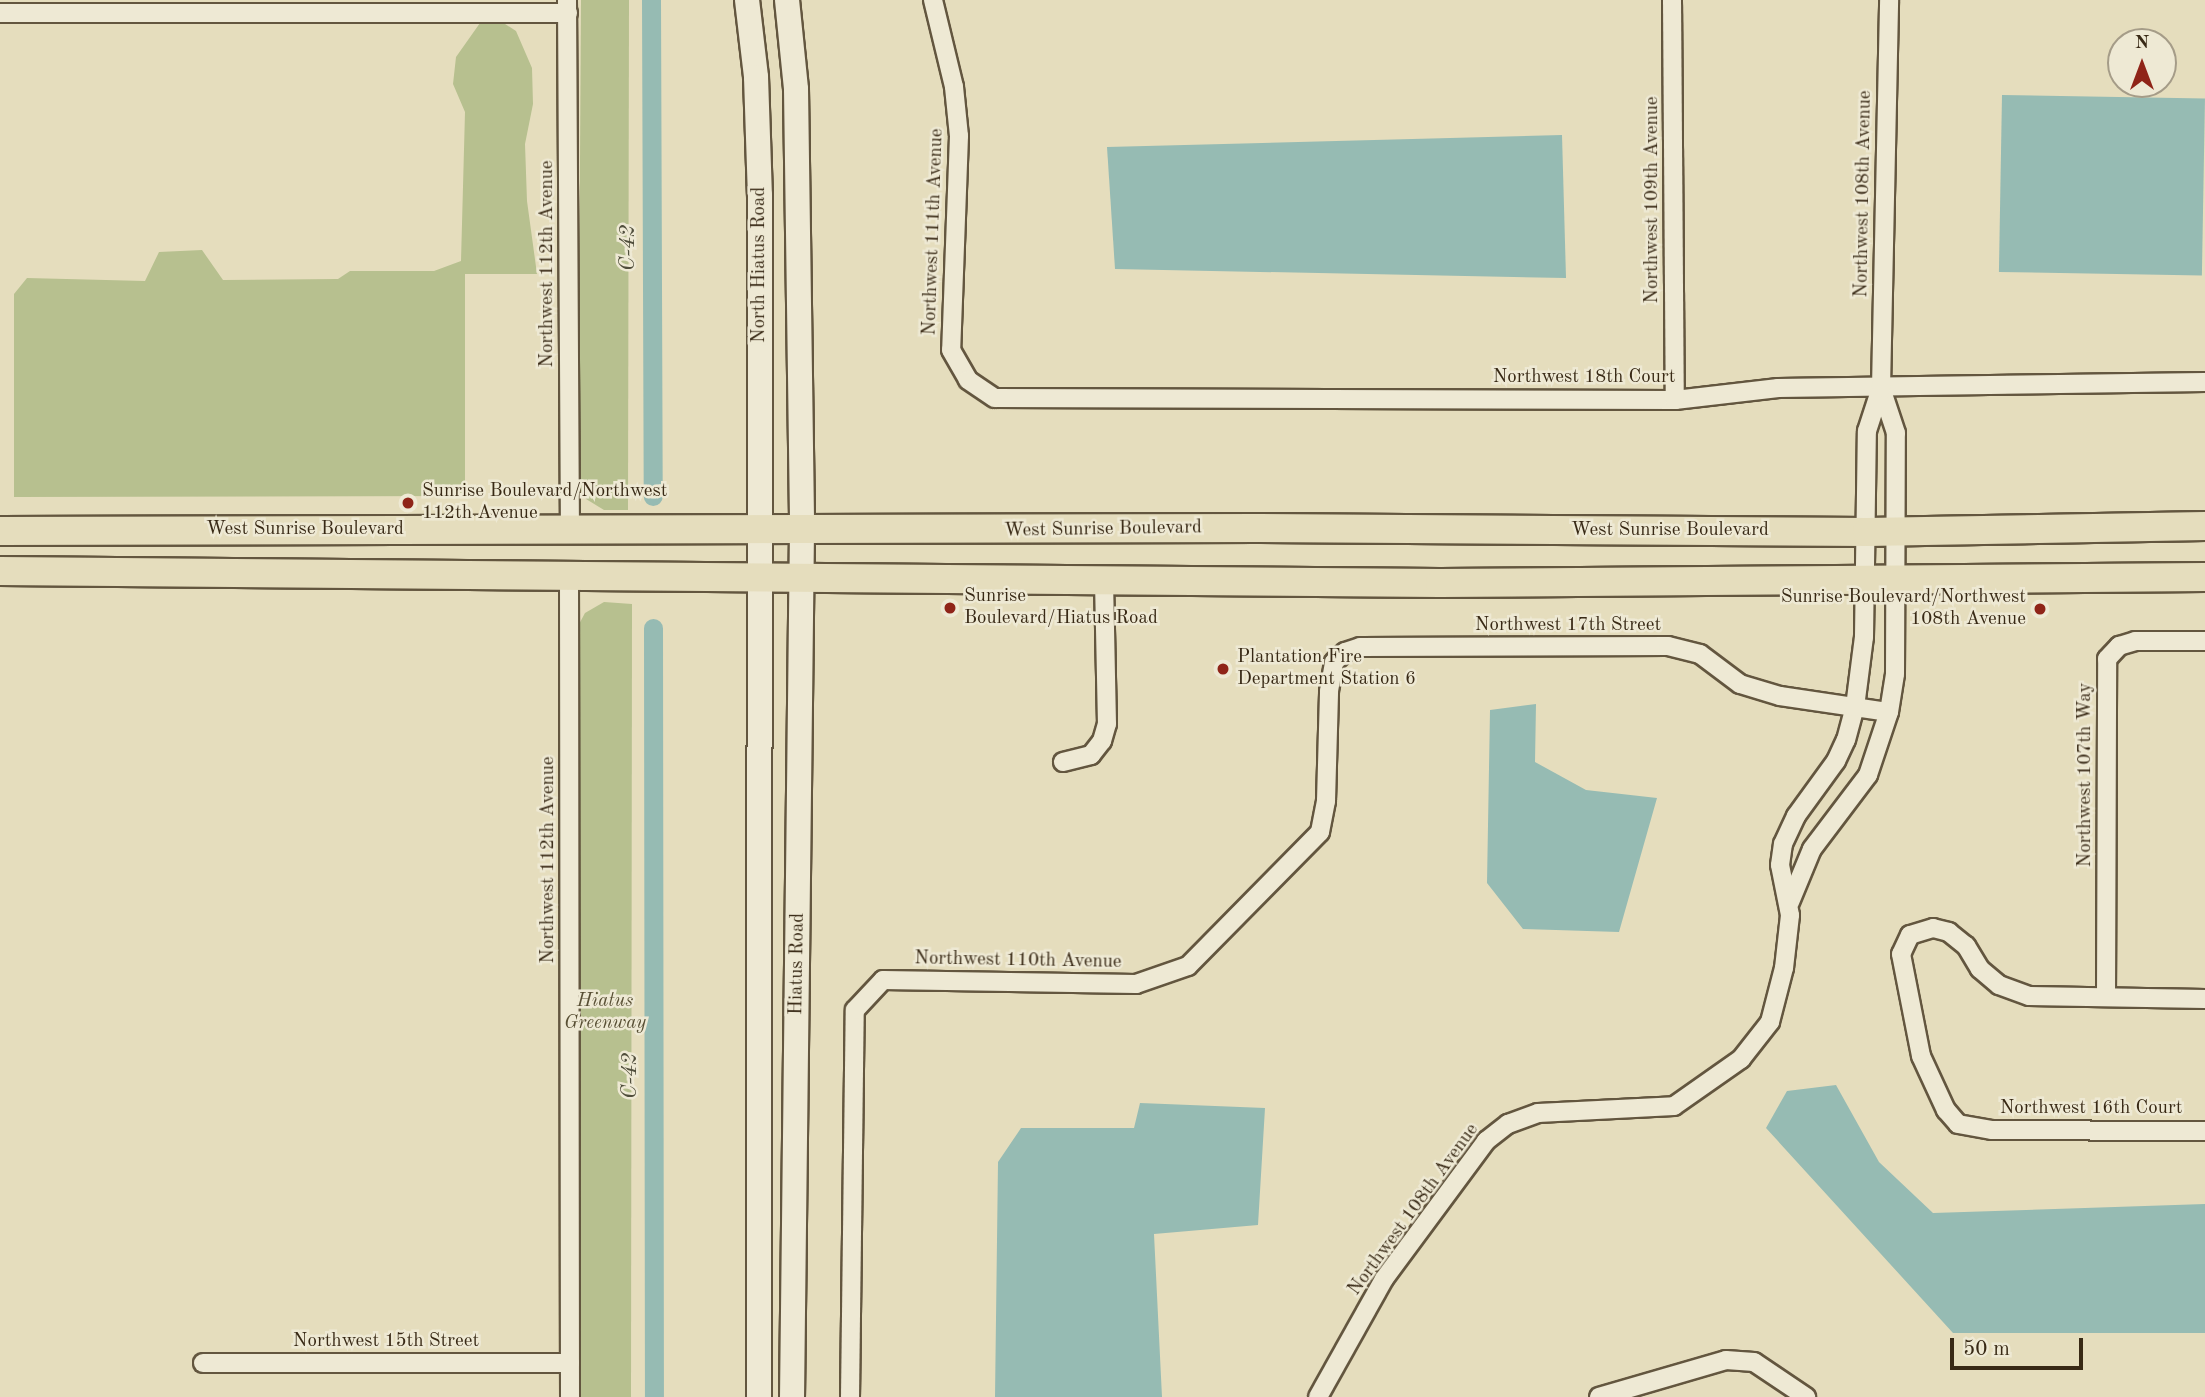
<!DOCTYPE html>
<style>
body{margin:0}
#map{position:relative;width:2205px;height:1397px;overflow:hidden;background:#e5ddbd;font-family:"Old Standard TT",serif}
div>[style]{position:absolute}
.green>*{inset:0;background:#b7c08f}
.water>*{inset:0;background:#96bbb3;transform-origin:0 0}
.canal>*{height:19px;margin:-9.5px;padding:0 9.5px;transform-origin:9.5px;border-radius:9.5px;background:#96bbb3}
.roads{filter:drop-shadow(2px 0 #63563f) drop-shadow(-2px 0 #63563f) drop-shadow(0 2px #63563f) drop-shadow(0 -2px #63563f)}
.minor>*{height:18px;margin:-9px;padding:0 9px;transform-origin:9px;border-radius:9px;background:#eee9d4}
.secondary>*{height:24px;margin:-12px;padding:0 12px;transform-origin:12px;border-radius:12px;background:#eee9d4}
.trunk>*{height:28px;margin:-14px;padding:0 14px;transform-origin:14px;border-radius:14px;background:#e5ddbd}
.dots>*{width:19px;height:19px;translate:-50% -50%;box-sizing:border-box;border:4px solid #eee9d4;border-radius:50%}
span{translate:-50% -50%;white-space:nowrap;text-align:center;line-height:1.15;-webkit-text-stroke:5px #eee9d4;paint-order:stroke}
.street-label{font-size:19px;color:#382915}
.poi-label{font-size:19px;color:#382915}
.left{translate:0 -50%;text-align:left}
.right{translate:-100% -50%;text-align:right}
.park-label{font-size:19px;color:#584f34;font-style:italic}
.water-label{font-size:21px;color:#504e3c;font-style:italic}
.north{position:absolute;left:2107px;top:28px;width:70px;height:70px;box-sizing:border-box;background:#eee9d4;border:2px solid #a59c88;border-radius:50%;rotate:0deg;font-size:19px;font-weight:700;line-height:28px;text-align:center;color:#382915}
.north::after{content:'';display:block;margin:auto;width:24px;height:32px;background:#8f2418;clip-path:polygon(50% 0,100% 100%,50% 72%,0 100%)}
.scale{position:absolute;left:1950px;top:1338px;width:133px;height:32px;box-sizing:border-box;border:4px solid #382915;border-top:0;padding-left:9px;font-size:21px;line-height:24px;white-space:nowrap;color:#382915;-webkit-text-stroke:5px #eee9d4;paint-order:stroke}
</style>
<div id="map">
<div class="green">
<i style="clip-path:polygon(581px 0,629px 0,628px 510px,604px 510px,586px 499px,578px 486px)"></i>
<i style="clip-path:polygon(502px 22px,516px 31px,532px 68px,533px 104px,525px 144px,527px 201px,537px 274px,465px 274px,465px 496px,14px 497px,14px 294px,27px 278px,145px 281px,159px 252px,202px 250px,223px 280px,338px 279px,350px 271px,434px 271px,461px 261px,465px 112px,453px 84px,456px 57px,480px 23px)"></i>
<i style="clip-path:polygon(604px 602px,632px 604px,631px 1397px,578px 1397px,577px 628px,585px 613px)"></i>
</div>
<div class="water">
<i style="left:2002px;top:95px;width:203px;height:177px;rotate:1deg"></i>
<i style="clip-path:polygon(1562px 135px,1566px 278px,1115px 269px,1107px 147px)"></i>
<i style="clip-path:polygon(1536px 704px,1535px 762px,1586px 790px,1657px 798px,1619px 932px,1523px 929px,1487px 883px,1490px 710px)"></i>
<i style="clip-path:polygon(1836px 1085px,1879px 1162px,1933px 1213px,2205px 1204px,2205px 1333px,1953px 1333px,1766px 1128px,1787px 1091px)"></i>
<i style="clip-path:polygon(1140px 1103px,1265px 1108px,1258px 1225px,1154px 1234px,1162px 1397px,995px 1397px,998px 1162px,1021px 1128px,1134px 1128px)"></i>
</div>
<div class="canal">
<i style="left:651px;top:0;width:496px;rotate:89.8deg"></i>
<i style="left:653px;top:628px;width:769px;rotate:89.93deg"></i>
</div>
<div class="roads">
<div class="minor">
<i style="left:567px;top:0;width:529px;rotate:89.68deg"></i>
<i style="left:933px;top:0;width:89px;rotate:76.4deg"></i>
<i style="left:954px;top:87px;width:49px;rotate:84.2deg"></i>
<i style="left:959px;top:136px;width:214px;rotate:92.1deg"></i>
<i style="left:951px;top:350px;width:34px;rotate:60deg"></i>
<i style="left:968px;top:380px;width:32px;rotate:34deg"></i>
<i style="left:995px;top:398px;width:680px;rotate:0.17deg"></i>
<i style="left:1675px;top:400px;width:104px;rotate:-6.6deg"></i>
<i style="left:1778px;top:388px;width:427px;rotate:-0.8deg"></i>
<i style="left:1672px;top:0;width:400px;rotate:89.6deg"></i>
<i style="left:0;top:13px;width:568px"></i>
<i style="left:569px;top:576px;width:821px;rotate:89.93deg"></i>
<i style="left:1063px;top:762px;width:29px;rotate:-14deg"></i>
<i style="left:1091px;top:755px;width:18px;rotate:-52deg"></i>
<i style="left:1102px;top:741px;width:18px;rotate:-74deg"></i>
<i style="left:1107px;top:724px;width:143px;rotate:-91.2deg"></i>
<i style="left:1790px;top:902px;width:57px;rotate:-67.5deg"></i>
<i style="left:1812px;top:849px;width:93px;rotate:-52.9deg"></i>
<i style="left:1868px;top:775px;width:66px;rotate:-71.6deg"></i>
<i style="left:1889px;top:712px;width:38px;rotate:-81deg"></i>
<i style="left:1895px;top:674px;width:241px;rotate:-89.8deg"></i>
<i style="left:1896px;top:433px;width:47px;rotate:-108.4deg"></i>
<i style="left:2106px;top:997px;width:338px;rotate:-89.8deg"></i>
<i style="left:2107px;top:659px;width:18px;rotate:-47deg"></i>
<i style="left:2119px;top:646px;width:17px;rotate:-17deg"></i>
<i style="left:2135px;top:641px;width:70px"></i>
<i style="left:2205px;top:999px;width:176px;rotate:-179deg"></i>
<i style="left:2029px;top:996px;width:32px;rotate:-160deg"></i>
<i style="left:1999px;top:985px;width:25px;rotate:-140deg"></i>
<i style="left:1980px;top:969px;width:27px;rotate:-121deg"></i>
<i style="left:1966px;top:946px;width:22px;rotate:-141deg"></i>
<i style="left:1949px;top:932px;width:16px;rotate:-166deg"></i>
<i style="left:1933px;top:928px;width:24px;rotate:163deg"></i>
<i style="left:1910px;top:935px;width:21px;rotate:115deg"></i>
<i style="left:1901px;top:954px;width:104px;rotate:78.9deg"></i>
<i style="left:1921px;top:1056px;width:60px;rotate:65.2deg"></i>
<i style="left:1946px;top:1110px;width:18px;rotate:49deg"></i>
<i style="left:1958px;top:1124px;width:35px;rotate:10deg"></i>
<i style="left:1992px;top:1130px;width:213px;rotate:0.3deg"></i>
<i style="left:203px;top:1363px;width:367px"></i>
<i style="left:850px;top:1397px;width:387px;rotate:-89.3deg"></i>
<i style="left:855px;top:1010px;width:41px;rotate:-47deg"></i>
<i style="left:883px;top:980px;width:253px;rotate:0.9deg"></i>
<i style="left:1136px;top:984px;width:55px;rotate:-19.1deg"></i>
<i style="left:1188px;top:966px;width:188px;rotate:-45.4deg"></i>
<i style="left:1320px;top:832px;width:32px;rotate:-79deg"></i>
<i style="left:1326px;top:801px;width:110px;rotate:-88.4deg"></i>
<i style="left:1329px;top:691px;width:29px;rotate:-80deg"></i>
<i style="left:1334px;top:662px;width:15px;rotate:-42deg"></i>
<i style="left:1345px;top:652px;width:16px;rotate:-18deg"></i>
<i style="left:1360px;top:647px;width:308px;rotate:-0.2deg"></i>
<i style="left:1668px;top:646px;width:33px;rotate:14deg"></i>
<i style="left:1700px;top:654px;width:50px;rotate:36.9deg"></i>
<i style="left:1740px;top:684px;width:42px;rotate:16.7deg"></i>
<i style="left:1780px;top:696px;width:110px;rotate:8.4deg"></i>
<i style="left:1318px;top:1397px;width:135px;rotate:-60.8deg"></i>
<i style="left:1384px;top:1279px;width:172px;rotate:-53.5deg"></i>
<i style="left:1486px;top:1141px;width:28px;rotate:-38deg"></i>
<i style="left:1508px;top:1124px;width:32px;rotate:-20deg"></i>
<i style="left:1538px;top:1113px;width:136px;rotate:-2.9deg"></i>
<i style="left:1674px;top:1106px;width:82px;rotate:-35deg"></i>
<i style="left:1741px;top:1059px;width:47px;rotate:-51.9deg"></i>
<i style="left:1770px;top:1022px;width:56px;rotate:-75.5deg"></i>
<i style="left:1784px;top:968px;width:53px;rotate:-83.5deg"></i>
<i style="left:1790px;top:915px;width:51px;rotate:-101.3deg"></i>
<i style="left:1780px;top:865px;width:21px;rotate:-82deg"></i>
<i style="left:1783px;top:844px;width:31px;rotate:-65deg"></i>
<i style="left:1796px;top:816px;width:68px;rotate:-54deg"></i>
<i style="left:1836px;top:761px;width:23px;rotate:-65deg"></i>
<i style="left:1846px;top:740px;width:34px;rotate:-75deg"></i>
<i style="left:1855px;top:707px;width:71px;rotate:-82.7deg"></i>
<i style="left:1864px;top:637px;width:206px;rotate:-89.2deg"></i>
<i style="left:1867px;top:431px;width:45px;rotate:-72deg"></i>
<i style="left:1881px;top:388px;width:388px;rotate:-88.8deg"></i>
<i style="left:1599px;top:1397px;width:132px;rotate:-16.2deg"></i>
<i style="left:1726px;top:1360px;width:28px;rotate:4deg"></i>
<i style="left:1754px;top:1362px;width:63px;rotate:33.9deg"></i>
</div>
<div class="secondary">
<i style="left:747px;top:0;width:78px;rotate:83.3deg"></i>
<i style="left:756px;top:77px;width:118px;rotate:88.1deg"></i>
<i style="left:760px;top:195px;width:1202px;rotate:90.05deg"></i>
<i style="left:787px;top:0;width:89px;rotate:84.2deg"></i>
<i style="left:796px;top:89px;width:441px;rotate:89.2deg"></i>
<i style="left:802px;top:530px;width:867px;rotate:90.66deg"></i>
</div>
<div class="trunk">
<i style="left:0;top:531px;width:1260px;rotate:-0.14deg"></i>
<i style="left:1260px;top:528px;width:607px;rotate:0.38deg"></i>
<i style="left:1867px;top:532px;width:338px;rotate:-1deg"></i>
<i style="left:0;top:571px;width:1440px;rotate:0.48deg"></i>
<i style="left:1440px;top:583px;width:765px;rotate:-0.45deg"></i>
</div>
</div>
<div class="dots">
<i style="left:408px;top:503px;background:#8f2418"></i>
<i style="left:950px;top:608px;background:#8f2418"></i>
<i style="left:2040px;top:609px;background:#8f2418"></i>
<i style="left:1223px;top:669px;background:#8f2418"></i>
</div>
<div class="street-label">
<span style="left:1864px;top:194px;rotate:-89deg">Northwest 108th Avenue</span>
<span style="left:1653px;top:200px;rotate:-90deg">Northwest 109th Avenue</span>
<span style="left:934px;top:232px;rotate:-88deg">Northwest 111th Avenue</span>
<span style="left:548px;top:264px;rotate:-90deg">Northwest 112th Avenue</span>
<span style="left:760px;top:265px;rotate:-90deg">North Hiatus Road</span>
<span style="left:1584px;top:378px">Northwest 18th Court</span>
<span style="left:305px;top:530px">West Sunrise Boulevard</span>
<span style="left:1103px;top:530px;rotate:-1deg">West Sunrise Boulevard</span>
<span style="left:1670px;top:531px">West Sunrise Boulevard</span>
<span style="left:1568px;top:626px">Northwest 17th Street</span>
<span style="left:2086px;top:775px;rotate:-90deg">Northwest 107th Way</span>
<span style="left:549px;top:860px;rotate:-90deg">Northwest 112th Avenue</span>
<span style="left:1018px;top:961px;rotate:1deg">Northwest 110th Avenue</span>
<span style="left:798px;top:964px;rotate:-89deg">Hiatus Road</span>
<span style="left:2091px;top:1109px">Northwest 16th Court</span>
<span style="left:1414px;top:1210px;rotate:-54deg">Northwest 108th Avenue</span>
<span style="left:386px;top:1342px">Northwest 15th Street</span>
</div>
<div class="poi-label">
<span class="left" style="left:422px;top:503px">Sunrise Boulevard/Northwest<br>112th Avenue</span>
<span class="left" style="left:964px;top:608px">Sunrise<br>Boulevard/Hiatus Road</span>
<span class="right" style="left:2026px;top:609px">Sunrise Boulevard/Northwest<br>108th Avenue</span>
<span class="left" style="left:1237px;top:669px">Plantation Fire<br>Department Station 6</span>
</div>
<div class="park-label">
<span style="left:605px;top:1013px">Hiatus<br>Greenway</span>
</div>
<div class="water-label">
<span style="left:629px;top:248px;rotate:-90deg">C-42</span>
<span style="left:631px;top:1076px;rotate:-90deg">C-42</span>
</div>
<div class="north">N</div>
<div class="scale">50 m</div>
</div>
